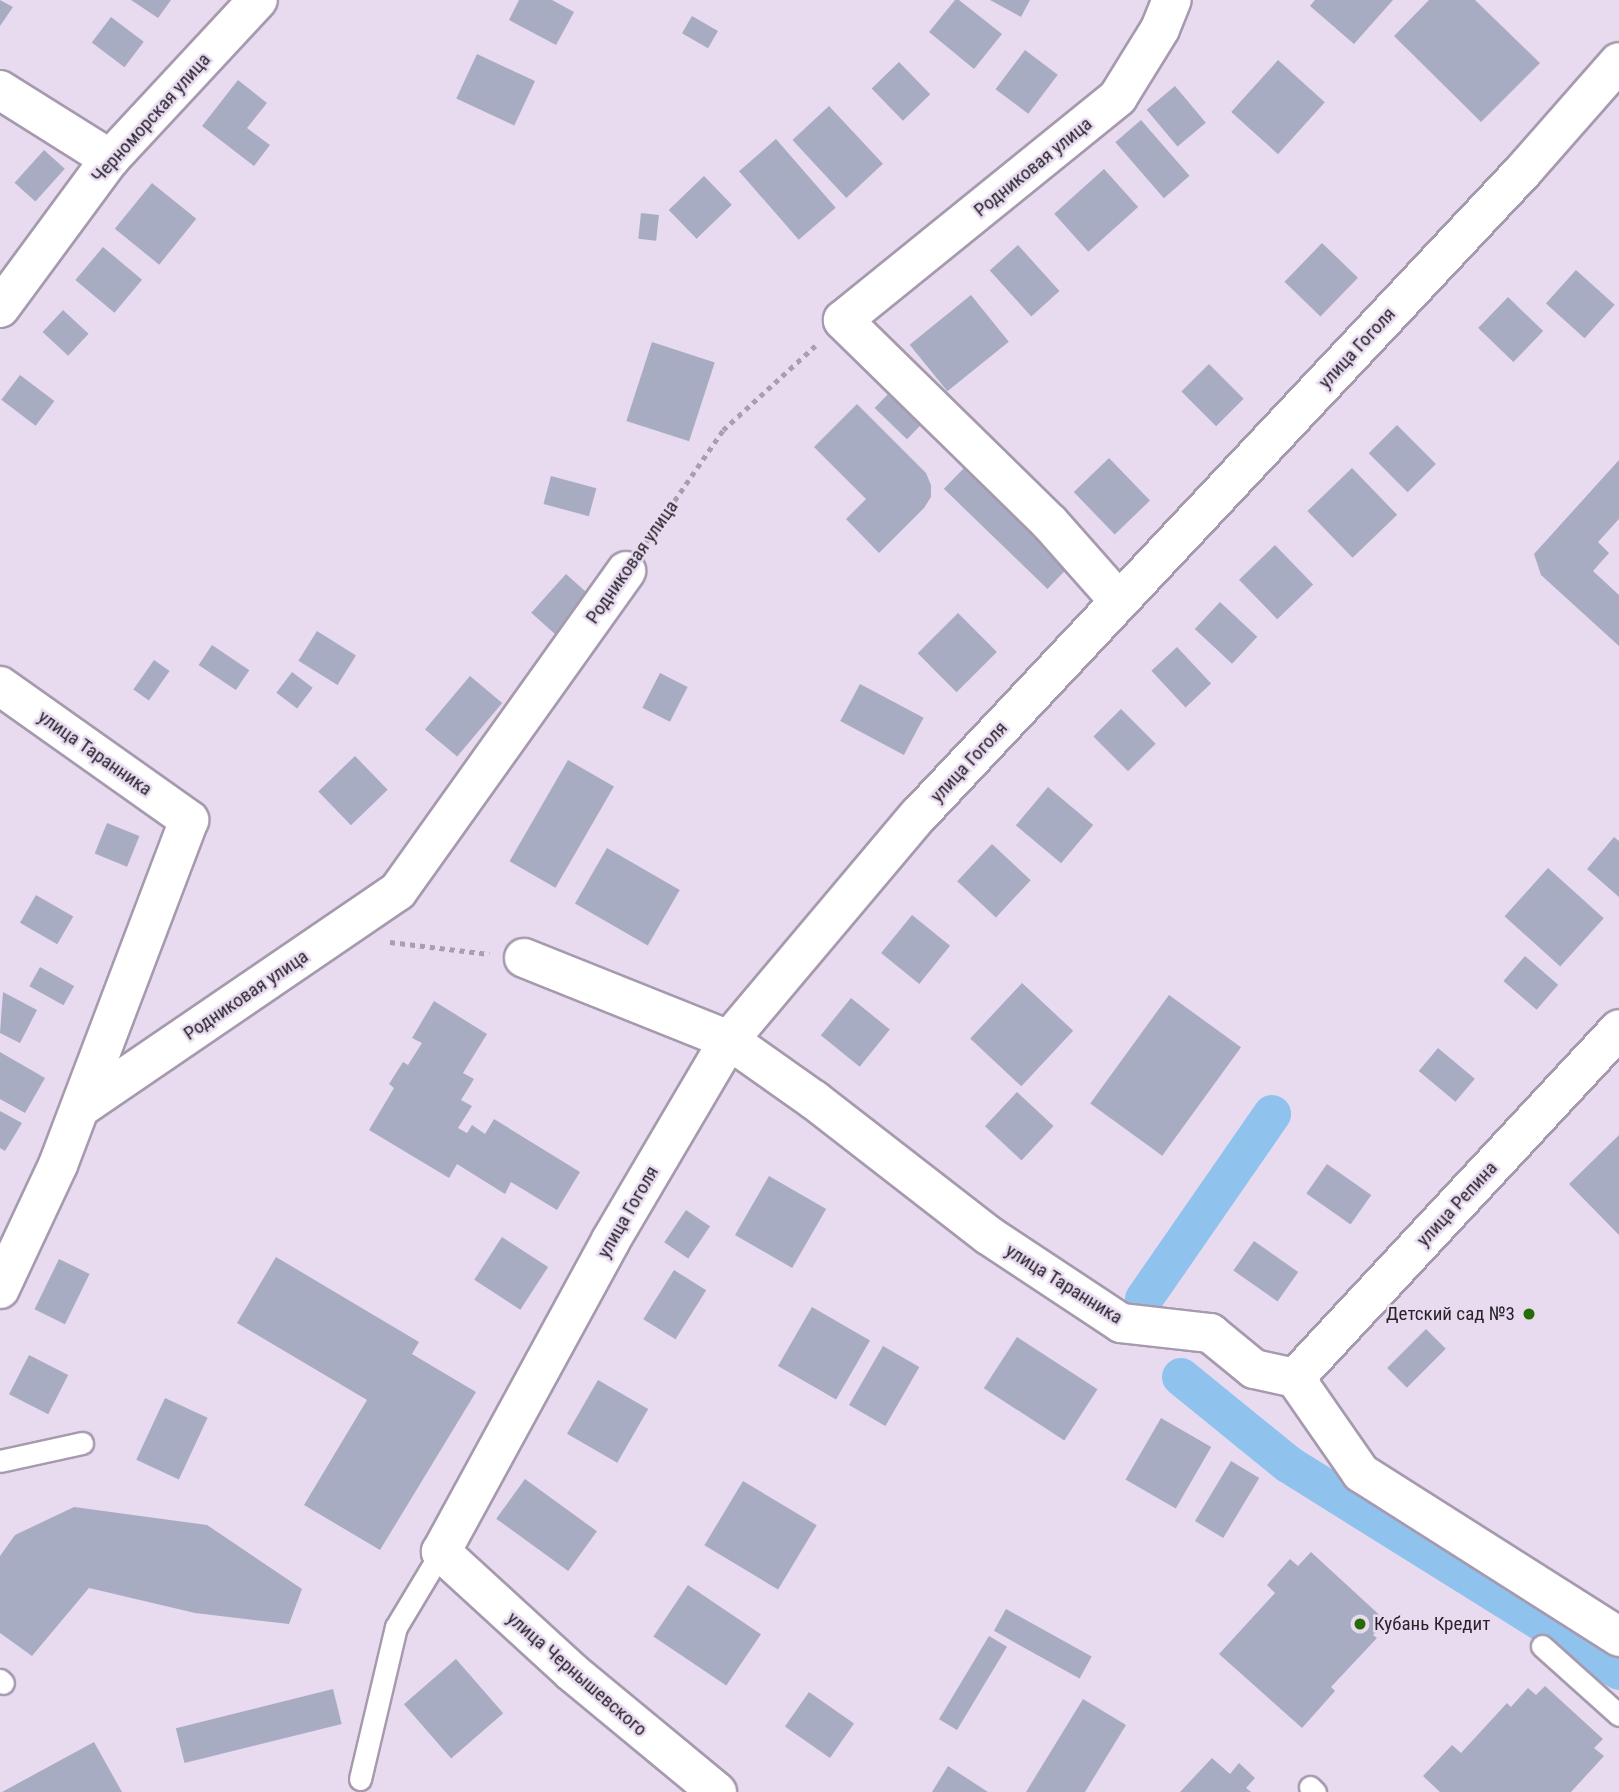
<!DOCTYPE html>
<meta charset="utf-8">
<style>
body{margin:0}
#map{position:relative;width:1619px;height:1792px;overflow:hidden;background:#e8dbf0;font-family:"Roboto Condensed",sans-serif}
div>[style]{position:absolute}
.canal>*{height:38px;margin:-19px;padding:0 19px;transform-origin:19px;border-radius:19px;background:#8fc3ee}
.building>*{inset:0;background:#a8acc2;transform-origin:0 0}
.path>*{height:4.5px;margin-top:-2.25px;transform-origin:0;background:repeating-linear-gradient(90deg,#a89eaf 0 5px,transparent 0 10px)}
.roads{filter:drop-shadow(2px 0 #a69aae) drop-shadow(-2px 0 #a69aae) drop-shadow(0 2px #a69aae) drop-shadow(0 -2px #a69aae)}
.lane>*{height:21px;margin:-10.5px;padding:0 10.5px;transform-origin:10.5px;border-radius:10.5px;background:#fff}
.street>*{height:38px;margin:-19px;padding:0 19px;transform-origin:19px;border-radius:19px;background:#fff}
.dots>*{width:19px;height:19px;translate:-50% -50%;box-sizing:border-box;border:4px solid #e8dbf0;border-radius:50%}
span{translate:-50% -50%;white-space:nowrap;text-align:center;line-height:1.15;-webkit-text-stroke:5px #e8dbf0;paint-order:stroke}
.street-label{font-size:19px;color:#28232b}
.poi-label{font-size:19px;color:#28232b}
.right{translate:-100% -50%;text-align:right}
.left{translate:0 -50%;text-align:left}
</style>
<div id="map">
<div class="canal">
<i style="left:1144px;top:1299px;width:225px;rotate:-55.3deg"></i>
<i style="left:1181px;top:1377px;width:138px;rotate:39.1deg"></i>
<i style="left:1288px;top:1464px;width:390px;rotate:32deg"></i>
</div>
<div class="building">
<i style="clip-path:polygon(0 0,13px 7px,0 26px)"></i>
<i style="clip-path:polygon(131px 0,171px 0,158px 18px)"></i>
<i style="clip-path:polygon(519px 0,552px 0,574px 12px,556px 45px,509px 20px)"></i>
<i style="clip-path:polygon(955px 0,959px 0,1002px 34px,974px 69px,929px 32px)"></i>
<i style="clip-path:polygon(990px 0,1030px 0,1021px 17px)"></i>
<i style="clip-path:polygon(1315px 0,1393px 0,1354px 44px,1310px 6px)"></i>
<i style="clip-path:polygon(1429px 0,1475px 0,1540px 63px,1481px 122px,1394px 36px)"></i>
<i style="left:692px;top:16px;width:30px;height:20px;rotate:30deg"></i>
<i style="left:111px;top:17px;width:41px;height:32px;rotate:37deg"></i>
<i style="left:1025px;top:50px;width:41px;height:49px;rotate:37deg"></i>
<i style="left:477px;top:54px;width:64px;height:49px;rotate:25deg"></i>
<i style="left:1278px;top:60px;width:63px;height:70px;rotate:42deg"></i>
<i style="left:899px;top:62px;width:45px;height:38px;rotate:46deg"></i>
<i style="clip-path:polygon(238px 80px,267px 103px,247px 128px,270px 145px,254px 166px,202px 126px)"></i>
<i style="left:1175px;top:86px;width:48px;height:37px;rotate:50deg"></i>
<i style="left:829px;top:106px;width:79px;height:50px;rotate:47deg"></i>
<i style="left:1141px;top:120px;width:74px;height:34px;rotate:49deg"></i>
<i style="left:776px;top:139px;width:91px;height:49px;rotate:49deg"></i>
<i style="left:44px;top:150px;width:28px;height:44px;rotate:42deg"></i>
<i style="left:1104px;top:169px;width:51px;height:67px;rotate:48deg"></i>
<i style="left:704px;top:176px;width:40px;height:49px;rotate:46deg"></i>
<i style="left:152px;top:183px;width:57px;height:59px;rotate:39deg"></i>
<i style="left:641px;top:213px;width:18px;height:26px;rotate:6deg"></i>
<i style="left:1322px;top:243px;width:50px;height:54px;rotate:44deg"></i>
<i style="left:1018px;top:245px;width:62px;height:38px;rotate:48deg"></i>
<i style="left:103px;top:247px;width:51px;height:43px;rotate:40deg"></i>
<i style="left:1576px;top:270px;width:52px;height:45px;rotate:42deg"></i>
<i style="left:971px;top:295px;width:60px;height:79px;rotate:51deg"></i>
<i style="left:1508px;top:297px;width:49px;height:43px;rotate:44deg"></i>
<i style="left:63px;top:310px;width:35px;height:30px;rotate:43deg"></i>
<i style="left:652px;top:342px;width:66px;height:83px;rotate:18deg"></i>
<i style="left:1209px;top:364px;width:49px;height:39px;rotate:45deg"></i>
<i style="left:20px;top:375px;width:43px;height:31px;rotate:37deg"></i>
<i style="left:892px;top:390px;width:45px;height:25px;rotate:44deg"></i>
<i style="clip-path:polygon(857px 404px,926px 473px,931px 485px,931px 497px,924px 508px,879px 553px,846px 519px,866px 499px,814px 447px)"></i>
<i style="left:1397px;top:425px;width:55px;height:40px;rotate:45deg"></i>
<i style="left:1109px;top:458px;width:59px;height:49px;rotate:46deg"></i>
<i style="clip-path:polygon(1619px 460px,1619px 519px,1598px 542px,1609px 553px,1593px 571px,1619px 595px,1619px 646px,1541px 575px,1534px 554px)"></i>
<i style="left:964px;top:468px;width:144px;height:29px;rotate:44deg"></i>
<i style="left:1352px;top:468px;width:65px;height:62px;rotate:46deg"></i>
<i style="left:551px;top:476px;width:47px;height:29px;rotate:15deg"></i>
<i style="left:1275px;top:545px;width:55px;height:50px;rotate:46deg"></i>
<i style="left:566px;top:574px;width:36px;height:52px;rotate:42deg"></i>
<i style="left:1220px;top:602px;width:51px;height:37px;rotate:43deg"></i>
<i style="left:958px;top:613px;width:55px;height:57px;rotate:45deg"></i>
<i style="left:317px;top:631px;width:46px;height:35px;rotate:32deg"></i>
<i style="left:212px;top:645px;width:45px;height:24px;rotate:34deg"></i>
<i style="left:1177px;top:647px;width:50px;height:35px;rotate:47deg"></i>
<i style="left:154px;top:660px;width:19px;height:36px;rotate:35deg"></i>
<i style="left:292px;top:672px;width:26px;height:26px;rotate:37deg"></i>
<i style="left:660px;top:673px;width:31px;height:39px;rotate:27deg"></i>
<i style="left:470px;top:676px;width:42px;height:70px;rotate:40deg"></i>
<i style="left:860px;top:684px;width:72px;height:42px;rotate:28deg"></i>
<i style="left:1121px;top:709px;width:49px;height:39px;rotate:45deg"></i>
<i style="left:355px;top:756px;width:47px;height:51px;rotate:46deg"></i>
<i style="left:568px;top:760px;width:53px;height:117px;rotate:30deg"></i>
<i style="left:1048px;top:787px;width:59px;height:50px;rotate:40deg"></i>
<i style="left:107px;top:823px;width:35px;height:33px;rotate:22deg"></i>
<i style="clip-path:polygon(1614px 837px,1619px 841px,1619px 897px,1587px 869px)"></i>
<i style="left:992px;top:844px;width:53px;height:51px;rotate:43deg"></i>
<i style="left:607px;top:848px;width:84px;height:64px;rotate:30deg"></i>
<i style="left:1548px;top:868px;width:75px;height:65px;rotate:42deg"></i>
<i style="left:36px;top:895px;width:43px;height:32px;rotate:30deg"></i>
<i style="left:912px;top:915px;width:49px;height:49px;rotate:39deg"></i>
<i style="left:1525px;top:956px;width:44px;height:33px;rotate:41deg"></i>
<i style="left:40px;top:967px;width:39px;height:22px;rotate:29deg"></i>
<i style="left:1022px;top:983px;width:70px;height:76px;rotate:43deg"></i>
<i style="clip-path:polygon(3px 992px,37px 1010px,20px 1043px,0 1033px)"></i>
<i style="left:1169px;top:995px;width:89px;height:134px;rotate:36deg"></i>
<i style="left:851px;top:998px;width:50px;height:48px;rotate:39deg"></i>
<i style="clip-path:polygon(434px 1001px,487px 1034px,463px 1073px,474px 1079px,461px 1100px,472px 1106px,458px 1128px,467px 1133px,472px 1125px,485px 1134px,494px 1119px,580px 1172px,557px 1210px,511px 1182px,505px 1194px,457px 1164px,449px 1178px,369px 1130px,394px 1088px,389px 1084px,403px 1062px,408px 1065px,422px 1043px,412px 1038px)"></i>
<i style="left:1438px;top:1048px;width:48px;height:30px;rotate:40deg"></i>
<i style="clip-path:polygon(0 1052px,45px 1078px,25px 1113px,0 1099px)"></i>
<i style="left:1017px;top:1092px;width:50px;height:47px;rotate:43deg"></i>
<i style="clip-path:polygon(0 1111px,22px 1123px,5px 1151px,0 1148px)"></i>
<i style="clip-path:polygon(1619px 1135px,1619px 1235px,1569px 1184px)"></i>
<i style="left:1327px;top:1164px;width:54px;height:36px;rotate:35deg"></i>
<i style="left:769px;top:1176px;width:66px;height:68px;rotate:30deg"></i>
<i style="left:686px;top:1210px;width:29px;height:39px;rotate:34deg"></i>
<i style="left:502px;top:1237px;width:55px;height:51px;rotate:33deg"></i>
<i style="left:1254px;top:1241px;width:54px;height:36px;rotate:35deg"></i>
<i style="clip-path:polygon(276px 1257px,419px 1342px,412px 1354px,476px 1392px,380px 1550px,304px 1505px,367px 1400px,237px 1323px)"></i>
<i style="left:59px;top:1259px;width:34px;height:56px;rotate:26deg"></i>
<i style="left:674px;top:1270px;width:38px;height:58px;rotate:32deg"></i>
<i style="left:812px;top:1307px;width:67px;height:68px;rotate:30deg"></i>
<i style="left:1426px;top:1329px;width:28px;height:55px;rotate:45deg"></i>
<i style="left:1017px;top:1337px;width:96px;height:61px;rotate:33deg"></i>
<i style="left:883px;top:1346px;width:42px;height:68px;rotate:30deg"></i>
<i style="left:29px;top:1355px;width:44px;height:44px;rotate:27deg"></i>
<i style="left:598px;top:1380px;width:58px;height:62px;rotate:30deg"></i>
<i style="left:165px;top:1398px;width:47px;height:68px;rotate:25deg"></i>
<i style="left:1161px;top:1418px;width:58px;height:71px;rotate:30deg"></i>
<i style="left:1231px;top:1461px;width:33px;height:70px;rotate:31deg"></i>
<i style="left:525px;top:1479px;width:89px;height:49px;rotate:36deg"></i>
<i style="left:743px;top:1481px;width:86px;height:75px;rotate:31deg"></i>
<i style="clip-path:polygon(74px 1507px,207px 1525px,302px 1589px,289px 1624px,195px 1613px,89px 1588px,32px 1656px,0 1633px,0 1556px,15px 1535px)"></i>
<i style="clip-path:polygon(1311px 1552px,1386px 1621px,1373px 1635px,1377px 1638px,1331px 1687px,1335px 1691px,1302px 1728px,1219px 1654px,1275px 1593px,1267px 1585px,1290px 1559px,1298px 1566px)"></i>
<i style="left:688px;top:1585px;width:88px;height:62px;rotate:34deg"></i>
<i style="left:1006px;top:1609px;width:98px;height:25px;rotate:29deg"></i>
<i style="left:989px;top:1636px;width:21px;height:97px;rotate:31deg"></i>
<i style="left:456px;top:1659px;width:72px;height:69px;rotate:49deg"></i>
<i style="clip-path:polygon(1545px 1686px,1603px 1739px,1594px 1748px,1604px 1756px,1571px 1792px,1440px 1792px,1423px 1776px,1452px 1745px,1461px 1753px,1507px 1703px,1511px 1707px,1528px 1688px,1536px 1695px)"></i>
<i style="left:333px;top:1689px;width:36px;height:162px;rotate:76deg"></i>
<i style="left:809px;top:1692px;width:55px;height:42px;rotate:35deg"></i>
<i style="clip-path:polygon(1083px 1699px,1126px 1725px,1085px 1792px,1026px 1792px)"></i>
<i style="clip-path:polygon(94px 1742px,122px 1792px,2px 1792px)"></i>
<i style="clip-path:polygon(1212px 1758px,1230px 1774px,1239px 1763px,1255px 1778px,1246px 1788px,1251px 1792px,1180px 1792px)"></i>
<i style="clip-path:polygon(948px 1766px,988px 1792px,932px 1792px)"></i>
</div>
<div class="path">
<i style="left:646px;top:542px;width:136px;rotate:-55.5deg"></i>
<i style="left:723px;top:430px;width:125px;rotate:-42.4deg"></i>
<i style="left:390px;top:942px;width:100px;rotate:6.9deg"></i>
</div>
<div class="roads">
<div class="lane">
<i style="left:0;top:1461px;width:84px;rotate:-12.4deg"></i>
<i style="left:1542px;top:1646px;width:103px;rotate:41.9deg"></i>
<i style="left:0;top:1680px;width:4px;rotate:45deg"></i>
<i style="left:360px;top:1779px;width:156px;rotate:-76.7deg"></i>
<i style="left:396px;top:1627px;width:87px;rotate:-59deg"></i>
<i style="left:1310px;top:1787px;width:7px;rotate:45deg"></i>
</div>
<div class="street">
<i style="left:0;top:90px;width:130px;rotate:32.1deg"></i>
<i style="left:0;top:308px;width:185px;rotate:-53.6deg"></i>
<i style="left:110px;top:159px;width:217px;rotate:-47.1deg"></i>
<i style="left:1119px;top:601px;width:104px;rotate:-131.5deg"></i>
<i style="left:1050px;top:523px;width:290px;rotate:-135.6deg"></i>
<i style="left:843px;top:320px;width:354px;rotate:-39deg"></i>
<i style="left:1118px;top:97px;width:80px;rotate:-58.3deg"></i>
<i style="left:1160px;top:29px;width:31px;rotate:-68deg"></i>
<i style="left:0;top:686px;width:232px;rotate:35.3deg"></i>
<i style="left:189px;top:820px;width:369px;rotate:110.8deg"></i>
<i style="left:58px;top:1165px;width:137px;rotate:115.1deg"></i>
<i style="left:524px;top:958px;width:221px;rotate:21.8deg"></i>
<i style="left:729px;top:1040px;width:104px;rotate:35.2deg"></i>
<i style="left:814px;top:1100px;width:220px;rotate:37.8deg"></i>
<i style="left:988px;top:1235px;width:159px;rotate:33.5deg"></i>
<i style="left:1121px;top:1323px;width:90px;rotate:6.4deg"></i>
<i style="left:1210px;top:1333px;width:57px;rotate:39.3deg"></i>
<i style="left:1254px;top:1369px;width:42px;rotate:12.4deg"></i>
<i style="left:1295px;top:1378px;width:116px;rotate:55.2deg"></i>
<i style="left:1361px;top:1473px;width:306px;rotate:32.4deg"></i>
<i style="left:80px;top:1108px;width:385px;rotate:-34.3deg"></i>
<i style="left:398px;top:891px;width:393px;rotate:-54.5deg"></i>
<i style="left:1295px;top:1378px;width:476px;rotate:-47.1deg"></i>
<i style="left:717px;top:1792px;width:188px;rotate:-140.4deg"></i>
<i style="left:572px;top:1672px;width:178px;rotate:-137.5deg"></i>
<i style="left:441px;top:1552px;width:355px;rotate:-61.4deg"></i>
<i style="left:611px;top:1240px;width:232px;rotate:-59.5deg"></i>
<i style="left:729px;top:1040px;width:292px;rotate:-49.9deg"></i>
<i style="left:917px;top:817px;width:889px;rotate:-46.82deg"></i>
<i style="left:1525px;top:169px;width:142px;rotate:-48.7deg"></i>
</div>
</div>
<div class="dots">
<i style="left:1529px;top:1314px;background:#266b03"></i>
<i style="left:1360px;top:1624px;background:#266b03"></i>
</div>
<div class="street-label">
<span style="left:151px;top:118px;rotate:-48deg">Черноморская улица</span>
<span style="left:1033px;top:167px;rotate:-39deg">Родниковая улица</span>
<span style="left:1357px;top:348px;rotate:-47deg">улица Гоголя</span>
<span style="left:632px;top:562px;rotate:-55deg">Родниковая улица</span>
<span style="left:95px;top:753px;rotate:35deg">улица Таранника</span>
<span style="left:969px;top:762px;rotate:-47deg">улица Гоголя</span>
<span style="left:246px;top:995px;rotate:-34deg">Родниковая улица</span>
<span style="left:1457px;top:1204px;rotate:-47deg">улица Репина</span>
<span style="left:628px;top:1212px;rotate:-60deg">улица Гоголя</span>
<span style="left:1064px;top:1284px;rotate:32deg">улица Таранника</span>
<span style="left:577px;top:1674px;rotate:41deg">улица Чернышевского</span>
</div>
<div class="poi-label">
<span class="right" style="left:1515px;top:1314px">Детский сад №3</span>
<span class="left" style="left:1374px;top:1624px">Кубань Кредит</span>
</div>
</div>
